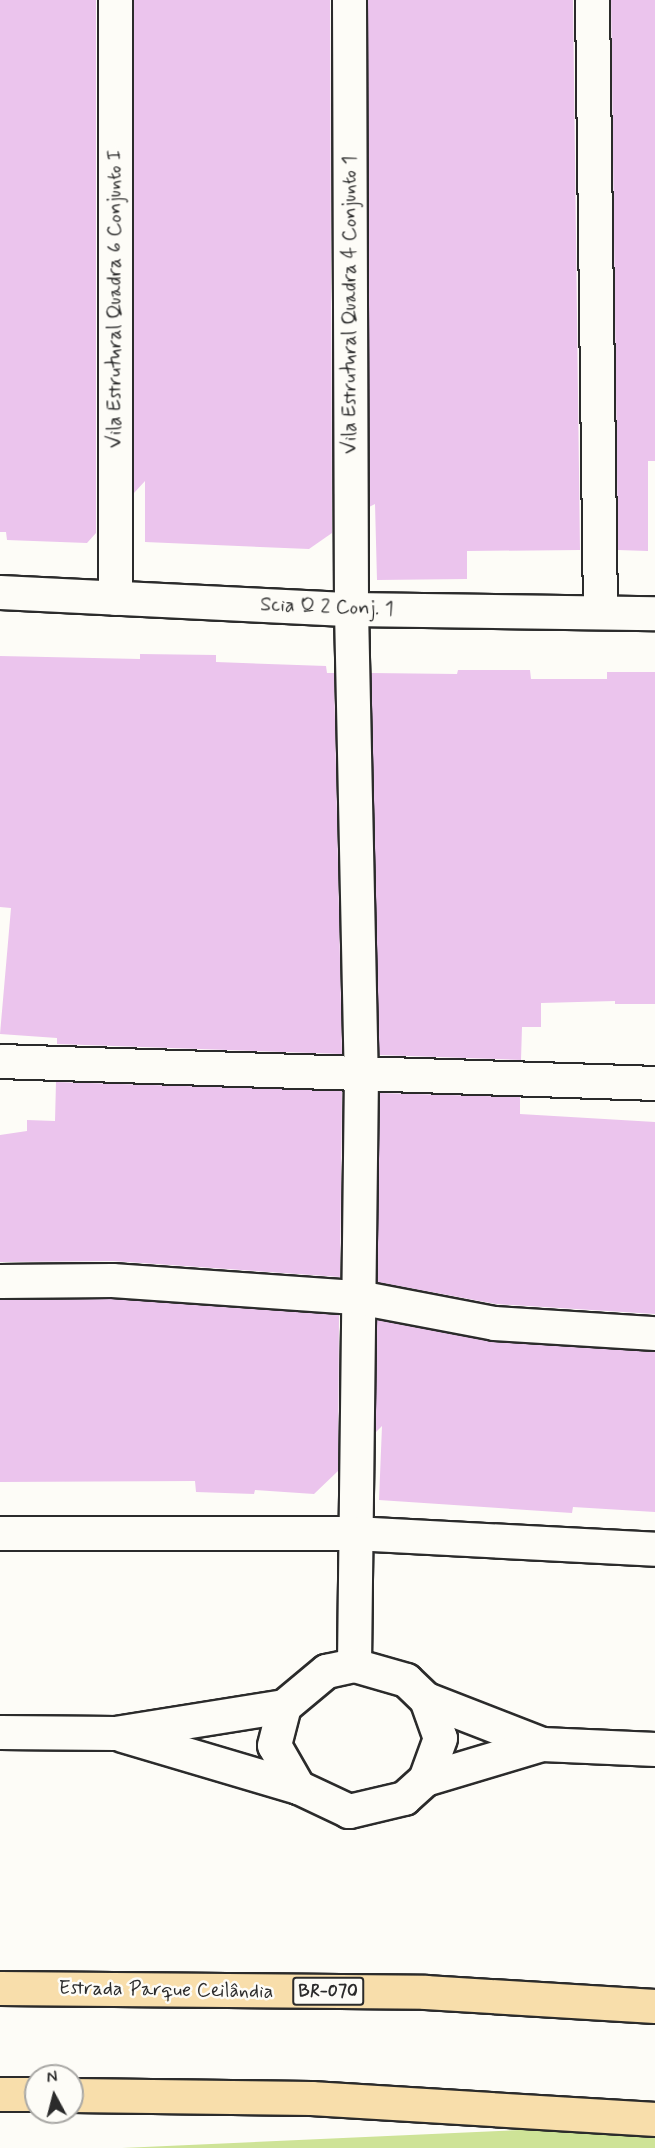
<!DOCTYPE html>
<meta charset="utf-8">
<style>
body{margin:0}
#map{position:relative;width:655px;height:2148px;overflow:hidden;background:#fdfcf7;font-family:Mynerve,sans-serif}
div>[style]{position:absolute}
.green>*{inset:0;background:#cee397}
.building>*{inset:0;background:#ebc4ed}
.roads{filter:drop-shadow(2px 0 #2b2b2b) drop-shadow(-2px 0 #2b2b2b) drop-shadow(0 2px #2b2b2b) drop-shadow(0 -2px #2b2b2b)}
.street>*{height:33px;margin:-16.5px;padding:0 16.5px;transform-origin:16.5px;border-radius:16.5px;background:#fdfcf7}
.secondary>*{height:33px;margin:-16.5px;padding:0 16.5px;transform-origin:16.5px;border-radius:16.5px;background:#fdfcf7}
.highway>*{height:33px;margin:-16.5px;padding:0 16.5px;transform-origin:16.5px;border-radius:16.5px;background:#f8deab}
span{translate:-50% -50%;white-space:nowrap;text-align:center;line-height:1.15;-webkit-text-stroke:5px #fdfcf7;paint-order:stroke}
.shield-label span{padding:2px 4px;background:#fdfcf7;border:2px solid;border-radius:4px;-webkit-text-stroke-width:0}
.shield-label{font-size:18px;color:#2b2b2b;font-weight:700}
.street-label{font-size:20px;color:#2b2b2b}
.north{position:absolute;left:24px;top:2064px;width:60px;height:60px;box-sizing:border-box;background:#fdfcf7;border:2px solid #a9a8a5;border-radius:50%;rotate:353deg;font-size:16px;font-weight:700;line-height:24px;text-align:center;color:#2b2b2b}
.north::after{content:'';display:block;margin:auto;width:21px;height:27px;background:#2b2b2b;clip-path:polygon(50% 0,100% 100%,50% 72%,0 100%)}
</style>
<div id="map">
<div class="green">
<i style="clip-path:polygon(655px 2124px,655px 2148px,122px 2148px)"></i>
</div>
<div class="building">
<i style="clip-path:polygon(0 0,96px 0,96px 533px,87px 543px,7px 540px,6px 532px,0 532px)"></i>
<i style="clip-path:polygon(134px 0,330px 0,332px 533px,309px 549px,145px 542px,145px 481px,134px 493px)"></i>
<i style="clip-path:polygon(368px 0,573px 0,580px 550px,467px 551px,467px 579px,377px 580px,375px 504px,369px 507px)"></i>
<i style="clip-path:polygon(611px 0,655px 0,655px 461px,648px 461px,648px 551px,618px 550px)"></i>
<i style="clip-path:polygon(140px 654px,216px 655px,216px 662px,326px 666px,327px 673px,334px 673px,342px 1054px,57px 1044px,57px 1038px,0 1034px,11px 908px,0 907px,0 656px,140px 659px)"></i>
<i style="clip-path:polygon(458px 670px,530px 670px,531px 679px,607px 679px,607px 672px,655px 672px,655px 1004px,615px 1004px,615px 1001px,541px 1003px,541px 1027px,522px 1027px,521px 1060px,379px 1055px,371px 673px,457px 674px)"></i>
<i style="clip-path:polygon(56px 1082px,342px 1091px,340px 1277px,113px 1261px,0 1262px,0 1135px,27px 1131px,27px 1120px,55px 1121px)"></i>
<i style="clip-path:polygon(380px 1093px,520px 1097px,520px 1114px,655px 1122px,655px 1314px,496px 1304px,377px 1282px)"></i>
<i style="clip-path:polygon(111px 1299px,339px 1315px,338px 1471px,314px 1494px,255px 1490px,254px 1494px,196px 1492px,195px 1481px,0 1482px,0 1300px)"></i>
<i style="clip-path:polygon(377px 1320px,493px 1342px,655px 1352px,655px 1512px,573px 1507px,572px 1513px,379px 1500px,382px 1426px,375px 1433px)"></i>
</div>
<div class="roads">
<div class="street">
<i style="left:349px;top:0;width:609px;rotate:89.81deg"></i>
<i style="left:351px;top:609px;width:465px;rotate:88.8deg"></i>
<i style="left:361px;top:1074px;width:591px;rotate:90.68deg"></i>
<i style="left:592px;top:0;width:612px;rotate:89.25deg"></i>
<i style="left:115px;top:598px;width:598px;rotate:-90deg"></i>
<i style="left:0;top:1061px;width:655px;rotate:1.92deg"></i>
<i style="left:0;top:1281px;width:112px;rotate:-0.5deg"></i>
<i style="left:112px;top:1280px;width:247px;rotate:4deg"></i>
<i style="left:358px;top:1297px;width:138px;rotate:10.8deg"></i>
<i style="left:494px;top:1323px;width:161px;rotate:3.6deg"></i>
<i style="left:0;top:1533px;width:353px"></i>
<i style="left:353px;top:1533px;width:302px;rotate:3deg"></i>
</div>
<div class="secondary">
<i style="left:0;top:592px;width:351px;rotate:2.8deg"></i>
<i style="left:351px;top:609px;width:304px;rotate:0.8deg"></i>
<i style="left:354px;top:1665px;width:54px;rotate:16.1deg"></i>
<i style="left:406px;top:1680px;width:28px;rotate:44deg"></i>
<i style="left:426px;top:1699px;width:41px;rotate:70.3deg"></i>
<i style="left:440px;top:1738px;width:44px;rotate:110.1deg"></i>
<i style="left:425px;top:1779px;width:28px;rotate:138deg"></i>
<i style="left:404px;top:1798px;width:57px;rotate:166.7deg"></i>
<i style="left:349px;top:1811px;width:56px;rotate:-154.8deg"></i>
<i style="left:298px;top:1787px;width:48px;rotate:-119.7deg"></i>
<i style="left:274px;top:1745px;width:40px;rotate:-75.6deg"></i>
<i style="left:284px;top:1706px;width:55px;rotate:-39.8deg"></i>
<i style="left:326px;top:1671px;width:29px;rotate:-12deg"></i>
<i style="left:426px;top:1699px;width:124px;rotate:21.2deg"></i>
<i style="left:542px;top:1744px;width:113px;rotate:2.5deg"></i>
<i style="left:0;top:1732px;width:115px;rotate:0.5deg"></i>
<i style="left:115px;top:1733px;width:171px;rotate:-9.1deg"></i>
<i style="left:122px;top:1735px;width:184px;rotate:16.5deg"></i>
<i style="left:425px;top:1779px;width:122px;rotate:-16.7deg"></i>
</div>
<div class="highway">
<i style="left:0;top:1988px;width:425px;rotate:0.5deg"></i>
<i style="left:425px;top:1992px;width:230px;rotate:3.5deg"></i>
<i style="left:0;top:2094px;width:36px"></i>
<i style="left:72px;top:2095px;width:239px;rotate:0.7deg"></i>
<i style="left:311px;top:2098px;width:345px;rotate:3.5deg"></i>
</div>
</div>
<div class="shield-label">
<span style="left:328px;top:1991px">BR-070</span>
</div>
<div class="street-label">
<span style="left:115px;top:299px;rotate:-90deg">Vila Estrutural Quadra 6 Conjunto I</span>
<span style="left:350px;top:305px;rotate:-90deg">Vila Estrutural Quadra 4 Conjunto 1</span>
<span style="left:327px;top:607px;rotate:2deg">Scia Q 2 Conj. 1</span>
<span style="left:166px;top:1990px;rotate:1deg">Estrada Parque Ceilândia</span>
</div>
<div class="north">N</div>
</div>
